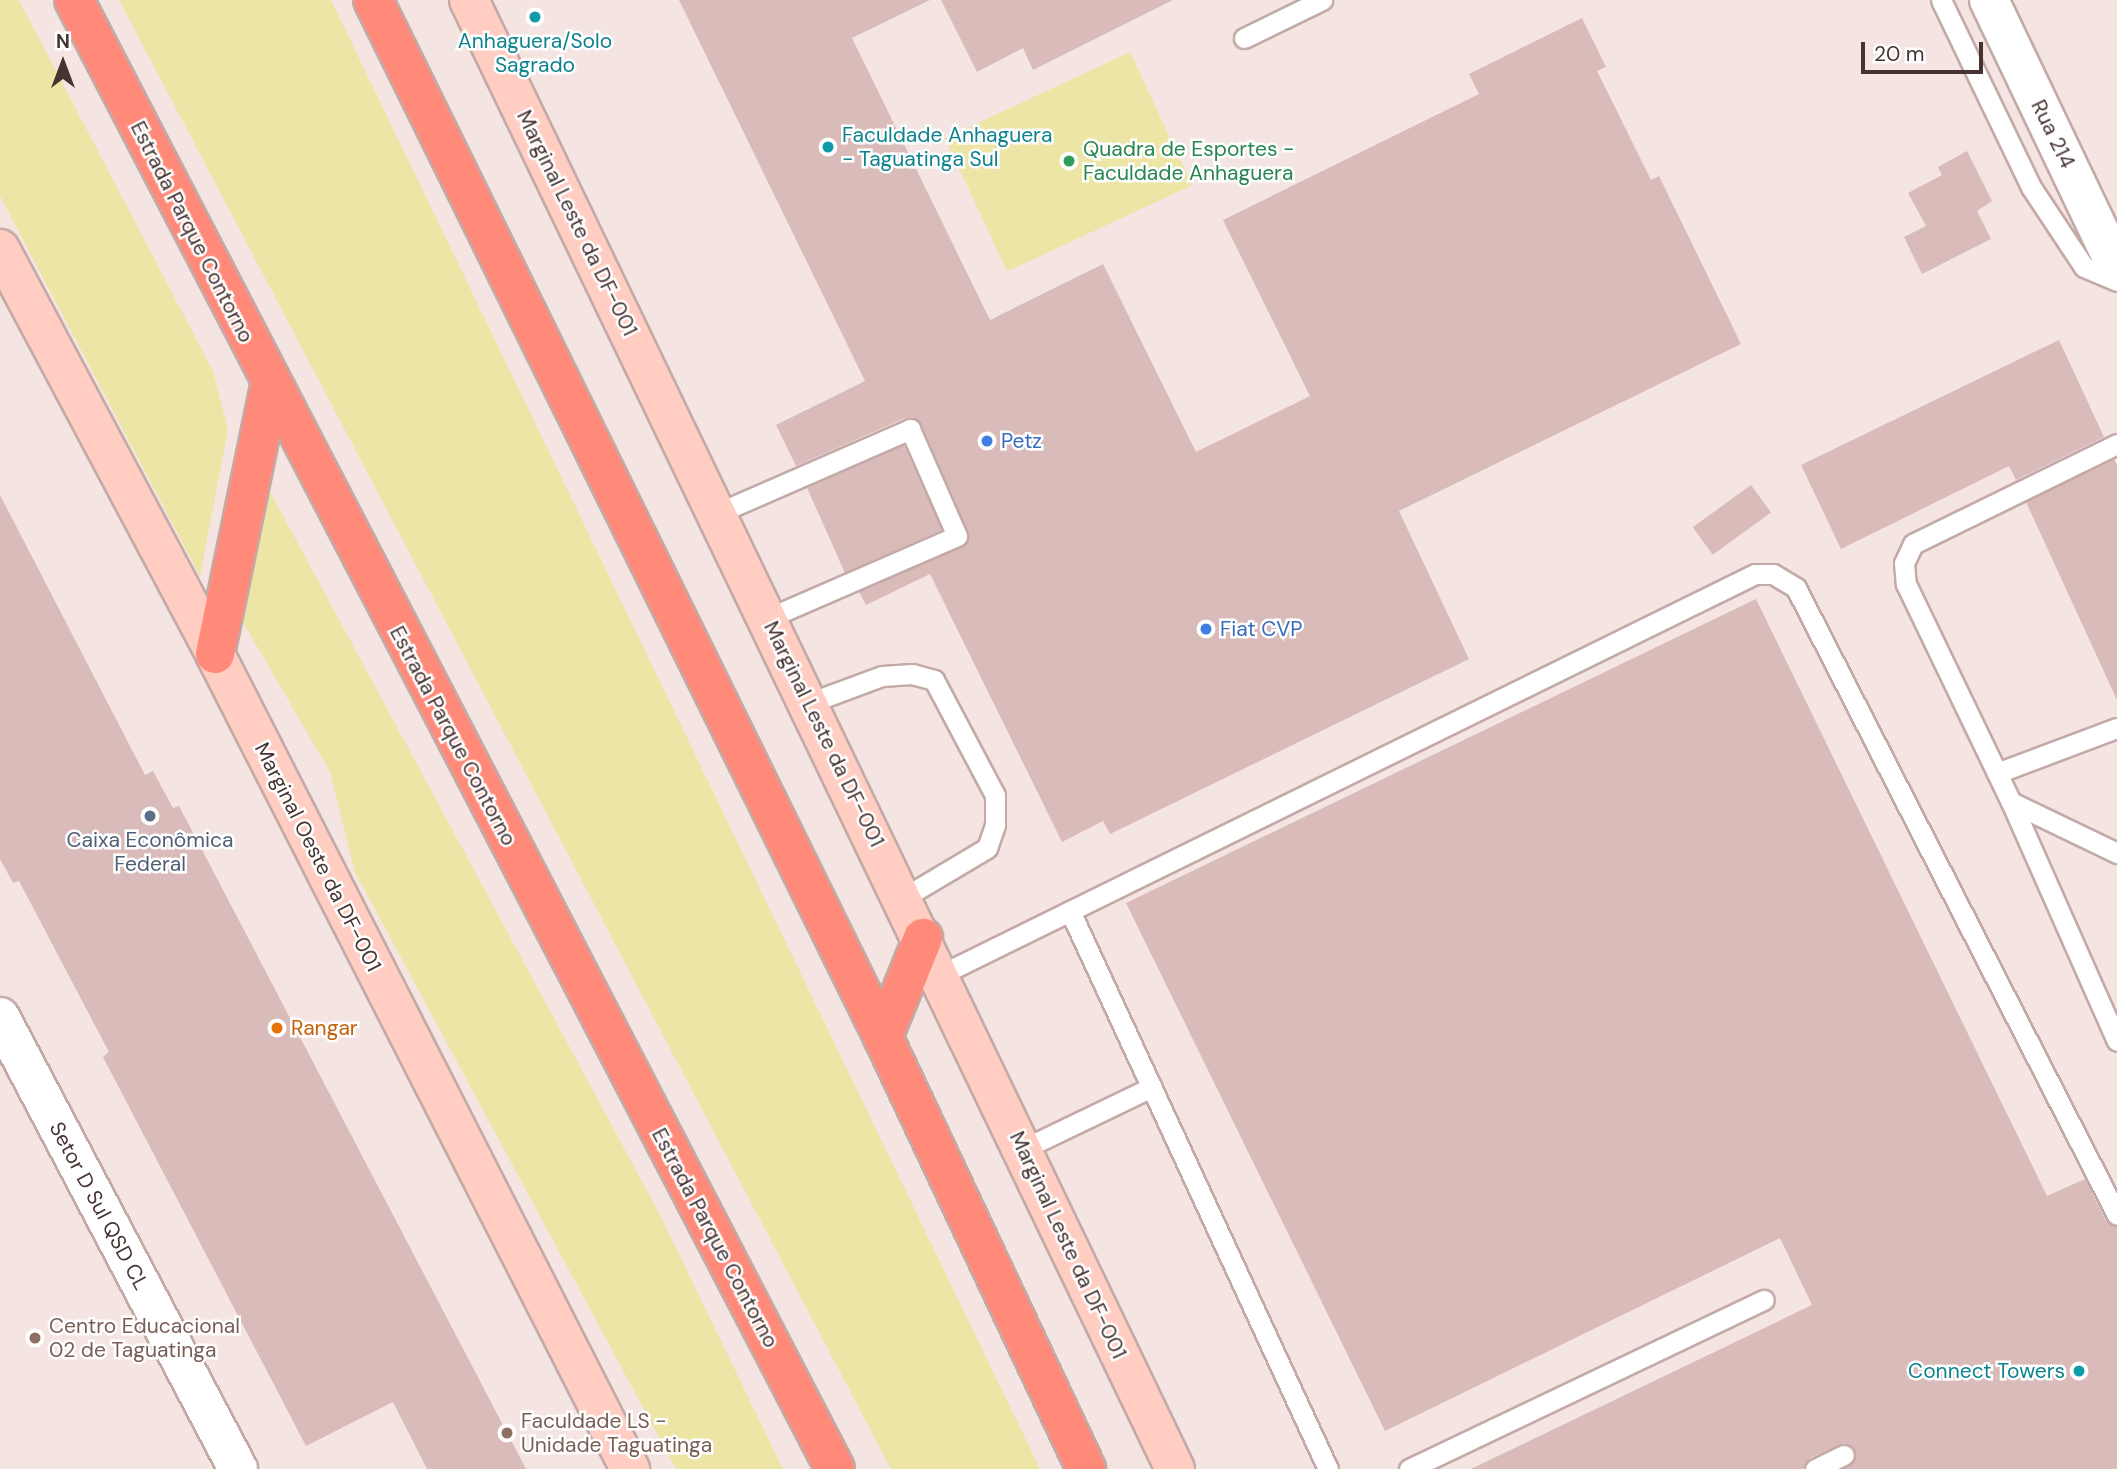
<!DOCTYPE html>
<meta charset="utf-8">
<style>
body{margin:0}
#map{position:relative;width:2117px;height:1469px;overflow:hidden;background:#f4e5e2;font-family:"DM Sans",sans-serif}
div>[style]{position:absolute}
.green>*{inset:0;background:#ede5a6;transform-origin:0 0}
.building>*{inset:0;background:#d9bbb9;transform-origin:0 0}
.roads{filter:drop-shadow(2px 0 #c3aaa7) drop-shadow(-2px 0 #c3aaa7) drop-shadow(0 2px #c3aaa7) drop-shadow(0 -2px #c3aaa7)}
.service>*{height:19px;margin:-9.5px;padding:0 9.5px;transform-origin:9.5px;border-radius:9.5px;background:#fff}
.minor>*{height:38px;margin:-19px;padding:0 19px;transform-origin:19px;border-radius:19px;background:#fff}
.secondary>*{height:38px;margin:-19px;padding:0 19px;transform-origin:19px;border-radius:19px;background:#ffcdc1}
.trunk>*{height:38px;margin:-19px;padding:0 19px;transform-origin:19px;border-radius:19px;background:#ff8a79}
.dots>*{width:19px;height:19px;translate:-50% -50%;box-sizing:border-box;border:4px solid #fff;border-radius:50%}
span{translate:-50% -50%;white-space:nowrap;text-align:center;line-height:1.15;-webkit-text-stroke:5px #fff;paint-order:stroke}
.culture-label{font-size:21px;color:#0d838f}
.left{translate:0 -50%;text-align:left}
.right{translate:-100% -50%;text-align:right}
.street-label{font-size:21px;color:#463332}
.leisure-label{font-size:21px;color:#27864d}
.shop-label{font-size:21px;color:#366cbe}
.service-label{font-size:21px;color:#4e5e75}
.food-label{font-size:21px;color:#c56008}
.education-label{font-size:21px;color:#785e54}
.north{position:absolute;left:28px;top:28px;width:70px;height:70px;-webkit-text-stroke:5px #fff;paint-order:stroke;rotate:0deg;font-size:19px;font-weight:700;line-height:28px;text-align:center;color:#463332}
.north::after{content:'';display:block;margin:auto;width:24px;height:32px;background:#463332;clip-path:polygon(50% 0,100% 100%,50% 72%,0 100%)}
.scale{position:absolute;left:1861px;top:42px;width:122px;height:32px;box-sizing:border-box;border:4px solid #463332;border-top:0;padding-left:9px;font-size:21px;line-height:24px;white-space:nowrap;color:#463332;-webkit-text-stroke:5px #fff;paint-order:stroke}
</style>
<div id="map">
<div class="green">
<i style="clip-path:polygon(0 0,19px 0,213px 371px,228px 429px,200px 576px,0 196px)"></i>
<i style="clip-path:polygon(119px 0,331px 0,1040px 1469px,891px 1469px)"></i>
<i style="left:1130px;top:52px;width:147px;height:204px;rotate:65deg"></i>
<i style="clip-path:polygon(267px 486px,659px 1213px,783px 1469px,676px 1469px,355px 872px,330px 772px,243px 622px)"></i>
</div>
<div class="building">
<i style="clip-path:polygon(679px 0,930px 0,852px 38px,990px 320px,1103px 264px,1196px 452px,1310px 396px,1223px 220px,1479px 94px,1469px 74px,1582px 18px,1606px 67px,1597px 71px,1651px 180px,1659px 176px,1741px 344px,1399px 511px,1469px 659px,1110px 834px,1103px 821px,1062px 842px,930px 574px,866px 605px,859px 592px,962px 547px,969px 538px,921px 423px,905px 418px,796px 466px,776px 425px,865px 381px)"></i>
<i style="clip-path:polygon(941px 0,1173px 0,1033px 70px,1023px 48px,977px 72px)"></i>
<i style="clip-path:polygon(1967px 151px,1992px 201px,1977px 211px,1991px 239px,1922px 274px,1904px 237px,1926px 226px,1908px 193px,1942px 175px,1938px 167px)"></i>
<i style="clip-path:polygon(2059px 340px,2104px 437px,2016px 480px,2009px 466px,1841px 549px,1801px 465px)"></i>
<i style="left:904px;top:445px;width:93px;height:106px;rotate:66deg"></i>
<i style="clip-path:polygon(2114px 459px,2117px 465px,2117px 700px,2026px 502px)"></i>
<i style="left:1751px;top:485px;width:34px;height:72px;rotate:54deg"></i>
<i style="clip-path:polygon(0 495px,145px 775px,153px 771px,173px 808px,179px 806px,526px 1469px,427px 1469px,393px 1402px,306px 1446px,103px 1057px,109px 1052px,19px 881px,13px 883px,0 859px)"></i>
<i style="clip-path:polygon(1756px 599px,2047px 1196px,2085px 1179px,2106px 1221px,2117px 1227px,2117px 1469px,1843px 1469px,1856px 1455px,1844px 1443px,1810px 1458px,1803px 1469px,1471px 1469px,1812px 1305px,1780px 1238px,1385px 1431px,1126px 903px)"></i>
</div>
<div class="roads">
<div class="service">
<i style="left:1941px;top:0;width:208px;rotate:64.3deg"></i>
<i style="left:2031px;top:187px;width:96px;rotate:56.5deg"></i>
<i style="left:2084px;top:267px;width:36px;rotate:23deg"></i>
<i style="left:1244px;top:38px;width:87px;rotate:-26deg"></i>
<i style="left:2117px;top:444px;width:227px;rotate:153.9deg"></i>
<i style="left:1913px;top:544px;width:21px;rotate:115deg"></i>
<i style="left:1904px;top:563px;width:21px;rotate:85deg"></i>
<i style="left:1906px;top:584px;width:242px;rotate:64.3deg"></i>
<i style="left:2011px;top:802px;width:118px;rotate:25.7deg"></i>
<i style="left:718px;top:513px;width:210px;rotate:-23.6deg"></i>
<i style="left:910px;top:429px;width:117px;rotate:66.3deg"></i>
<i style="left:957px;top:536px;width:206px;rotate:156.5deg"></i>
<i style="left:809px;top:703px;width:78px;rotate:-20.3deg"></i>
<i style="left:882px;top:676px;width:30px;rotate:-4deg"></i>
<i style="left:912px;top:674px;width:23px;rotate:15deg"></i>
<i style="left:934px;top:680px;width:130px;rotate:62.1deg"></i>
<i style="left:995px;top:795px;width:30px;rotate:90deg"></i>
<i style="left:995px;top:825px;width:24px;rotate:109deg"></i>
<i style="left:987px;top:848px;width:98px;rotate:149.2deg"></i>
<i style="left:1997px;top:773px;width:128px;rotate:-20.6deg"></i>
<i style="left:2011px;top:802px;width:261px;rotate:66.1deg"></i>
<i style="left:1070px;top:911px;width:615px;rotate:65.19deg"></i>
<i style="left:940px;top:975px;width:908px;rotate:-26.2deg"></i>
<i style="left:1755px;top:574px;width:18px"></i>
<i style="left:1773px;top:574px;width:27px;rotate:31deg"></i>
<i style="left:1796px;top:588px;width:704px;rotate:62.89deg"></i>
<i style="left:1023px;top:1149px;width:143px;rotate:-25.7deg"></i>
<i style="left:1409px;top:1469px;width:393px;rotate:-25.5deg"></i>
<i style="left:1815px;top:1469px;width:32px;rotate:-26deg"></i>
</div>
<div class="minor">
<i style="left:1989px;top:0;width:297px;rotate:64.5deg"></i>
<i style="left:0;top:1017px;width:511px;rotate:62.23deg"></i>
</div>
<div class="secondary">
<i style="left:469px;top:0;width:1630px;rotate:64.33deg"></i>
<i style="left:0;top:249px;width:459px;rotate:62deg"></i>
<i style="left:215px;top:654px;width:915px;rotate:63.01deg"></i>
</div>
<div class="trunk">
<i style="left:74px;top:0;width:1654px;rotate:62.61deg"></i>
<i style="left:373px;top:0;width:1156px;rotate:63.81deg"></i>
<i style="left:883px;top:1037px;width:477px;rotate:64.8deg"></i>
<i style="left:215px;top:654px;width:274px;rotate:-78.4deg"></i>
<i style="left:883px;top:1037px;width:107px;rotate:-68deg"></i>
</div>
</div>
<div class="dots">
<i style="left:535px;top:17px;background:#0f9aa8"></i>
<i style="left:828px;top:147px;background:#0f9aa8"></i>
<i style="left:1069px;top:161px;background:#2e9e5b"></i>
<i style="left:987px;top:441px;background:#3f7fe0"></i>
<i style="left:1206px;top:629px;background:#3f7fe0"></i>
<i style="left:150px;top:816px;background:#5c6f8a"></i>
<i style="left:277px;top:1028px;background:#e8710a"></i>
<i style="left:35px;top:1338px;background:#8d6e63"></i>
<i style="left:2079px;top:1371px;background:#0f9aa8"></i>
<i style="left:507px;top:1433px;background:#8d6e63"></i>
</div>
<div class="culture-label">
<span style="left:535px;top:53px">Anhaguera/Solo<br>Sagrado</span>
<span class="left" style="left:842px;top:147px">Faculdade Anhaguera<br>- Taguatinga Sul</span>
<span class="right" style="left:2065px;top:1371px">Connect Towers</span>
</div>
<div class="street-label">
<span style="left:2053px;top:134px;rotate:64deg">Rua 214</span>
<span style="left:577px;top:223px;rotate:64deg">Marginal Leste da DF-001</span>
<span style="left:192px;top:232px;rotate:63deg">Estrada Parque Contorno</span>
<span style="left:824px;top:734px;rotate:64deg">Marginal Leste da DF-001</span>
<span style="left:453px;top:736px;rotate:62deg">Estrada Parque Contorno</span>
<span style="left:318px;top:857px;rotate:63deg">Marginal Oeste da DF-001</span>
<span style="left:99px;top:1206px;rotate:62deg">Setor D Sul QSD CL</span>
<span style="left:715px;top:1238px;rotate:62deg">Estrada Parque Contorno</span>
<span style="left:1068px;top:1245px;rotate:65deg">Marginal Leste da DF-001</span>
</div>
<div class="leisure-label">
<span class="left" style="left:1083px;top:161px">Quadra de Esportes -<br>Faculdade Anhaguera</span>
</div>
<div class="shop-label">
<span class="left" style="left:1001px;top:441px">Petz</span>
<span class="left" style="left:1220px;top:629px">Fiat CVP</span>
</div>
<div class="service-label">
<span style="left:150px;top:852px">Caixa Econômica<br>Federal</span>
</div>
<div class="food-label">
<span class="left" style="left:291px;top:1028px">Rangar</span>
</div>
<div class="education-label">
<span class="left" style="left:49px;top:1338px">Centro Educacional<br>02 de Taguatinga</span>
<span class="left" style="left:521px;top:1433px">Faculdade LS -<br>Unidade Taguatinga</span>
</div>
<div class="north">N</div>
<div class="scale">20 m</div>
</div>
